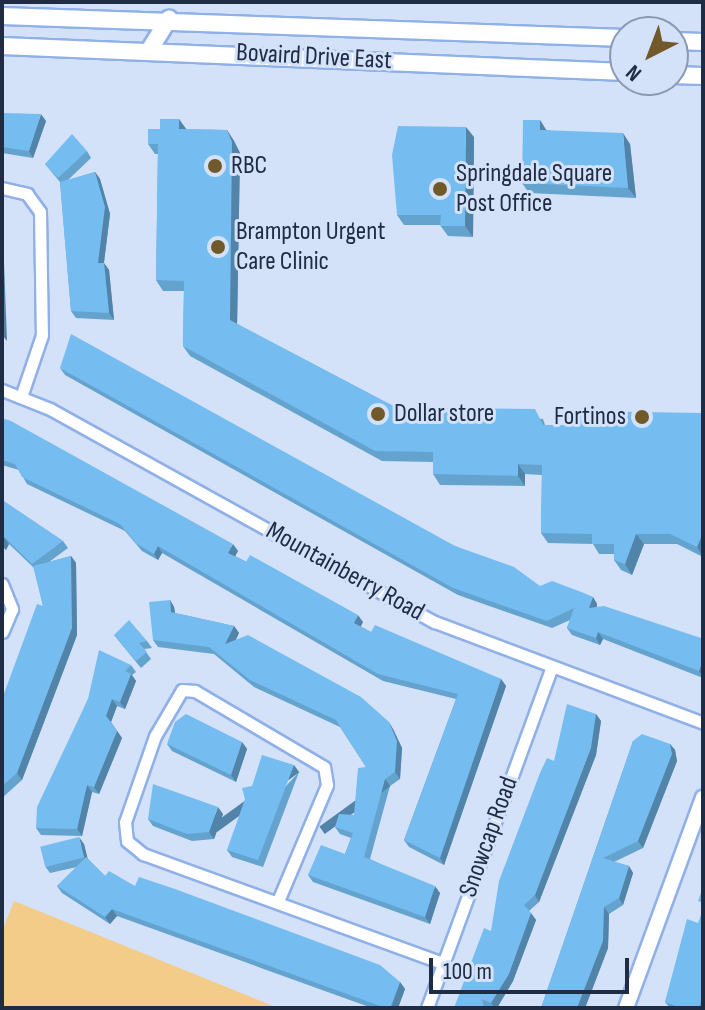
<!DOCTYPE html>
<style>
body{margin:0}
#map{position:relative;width:705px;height:1010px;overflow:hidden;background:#d3e1f9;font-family:"Sofia Sans Condensed",sans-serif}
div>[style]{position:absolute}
.green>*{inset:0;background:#f2cc88}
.roads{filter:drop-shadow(2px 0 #8fb0e8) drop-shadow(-2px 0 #8fb0e8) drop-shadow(0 2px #8fb0e8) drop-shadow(0 -2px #8fb0e8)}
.minor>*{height:11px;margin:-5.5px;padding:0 5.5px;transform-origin:5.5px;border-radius:5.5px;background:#fff}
.tertiary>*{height:14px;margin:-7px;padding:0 7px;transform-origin:7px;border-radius:7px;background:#fff}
.secondary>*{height:16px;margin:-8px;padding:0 8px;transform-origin:8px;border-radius:8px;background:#fff}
.wall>*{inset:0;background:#65a3cf}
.shaded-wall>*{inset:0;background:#5284a9;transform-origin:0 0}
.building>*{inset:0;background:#75bdf1;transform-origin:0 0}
.dots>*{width:22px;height:22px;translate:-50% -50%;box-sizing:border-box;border:4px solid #d3e1f9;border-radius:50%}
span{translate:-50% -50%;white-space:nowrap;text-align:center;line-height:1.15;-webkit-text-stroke:6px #d3e1f9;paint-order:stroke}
.street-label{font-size:26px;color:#202c43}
.poi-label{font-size:26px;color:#202c43}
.left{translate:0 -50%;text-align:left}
.right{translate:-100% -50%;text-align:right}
.frame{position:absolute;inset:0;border:4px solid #202c43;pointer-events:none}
.north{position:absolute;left:609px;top:16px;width:80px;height:80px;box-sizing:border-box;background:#d3e1f9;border:2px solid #8b99b0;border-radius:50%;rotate:222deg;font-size:22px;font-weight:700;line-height:32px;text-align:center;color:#202c43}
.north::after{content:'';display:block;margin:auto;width:28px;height:36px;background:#72592a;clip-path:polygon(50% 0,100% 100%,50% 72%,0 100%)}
.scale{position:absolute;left:429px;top:958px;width:200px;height:36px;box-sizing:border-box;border:4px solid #202c43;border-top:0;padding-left:10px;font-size:24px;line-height:28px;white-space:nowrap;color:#202c43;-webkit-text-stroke:6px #d3e1f9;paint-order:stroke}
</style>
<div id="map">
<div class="green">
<i style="clip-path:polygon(14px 901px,278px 1008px,2px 1008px,2px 931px)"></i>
</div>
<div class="roads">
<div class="minor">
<i style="left:2px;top:188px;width:26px;rotate:13deg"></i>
<i style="left:27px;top:194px;width:22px;rotate:54deg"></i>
<i style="left:40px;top:212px;width:123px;rotate:89.1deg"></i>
<i style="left:42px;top:335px;width:65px;rotate:108.7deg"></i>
<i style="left:2px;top:390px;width:52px;rotate:21.6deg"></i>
<i style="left:50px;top:409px;width:440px;rotate:29deg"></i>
<i style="left:435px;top:622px;width:286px;rotate:20.6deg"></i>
<i style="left:2px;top:584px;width:27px;rotate:68deg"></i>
<i style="left:12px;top:609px;width:25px;rotate:113deg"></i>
<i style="left:278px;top:901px;width:126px;rotate:-67.1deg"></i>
<i style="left:327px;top:785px;width:18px;rotate:-99deg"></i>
<i style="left:324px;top:767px;width:150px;rotate:-149.5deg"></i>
<i style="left:195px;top:691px;width:13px;rotate:-176deg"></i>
<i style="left:182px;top:690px;width:53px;rotate:120.4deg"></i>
<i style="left:155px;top:736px;width:91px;rotate:109.2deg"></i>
<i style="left:125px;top:822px;width:19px;rotate:84deg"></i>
<i style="left:127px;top:841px;width:21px;rotate:39deg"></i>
<i style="left:143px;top:854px;width:319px;rotate:20deg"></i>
<i style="left:427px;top:1008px;width:363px;rotate:-69.9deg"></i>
</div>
<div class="tertiary">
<i style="left:626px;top:1008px;width:224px;rotate:-69.9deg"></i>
</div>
<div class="secondary">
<i style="left:2px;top:16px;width:623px;rotate:2.02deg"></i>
<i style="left:673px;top:41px;width:30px;rotate:2deg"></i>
<i style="left:2px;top:46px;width:624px;rotate:2.39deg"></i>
<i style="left:150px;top:49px;width:36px;rotate:-58deg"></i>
<i style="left:673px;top:75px;width:30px;rotate:2deg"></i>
</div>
</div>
<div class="wall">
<i style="clip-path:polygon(2px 113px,46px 121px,33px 158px,2px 153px)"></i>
<i style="clip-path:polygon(160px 129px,227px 130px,234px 141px,240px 153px,237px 324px,395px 407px,543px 419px,545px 425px,573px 425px,703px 413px,703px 557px,677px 544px,644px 544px,632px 575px,621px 570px,614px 560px,614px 554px,599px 554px,593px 544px,548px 543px,541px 533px,542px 475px,525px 474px,525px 486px,440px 485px,433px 474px,433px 462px,382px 461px,190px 356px,183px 346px,184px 291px,163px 291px,156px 280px,158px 154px,155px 154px,148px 144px)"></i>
<i style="clip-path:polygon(546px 130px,630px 144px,636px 198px,529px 193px,522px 183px)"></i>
<i style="clip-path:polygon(474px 137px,473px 237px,448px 236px,440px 225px,404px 225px,397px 215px)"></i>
<i style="clip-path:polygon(87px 151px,91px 158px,68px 180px,95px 172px,100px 179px,110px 214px,104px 263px,109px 270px,114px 320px,76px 318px,71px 311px,60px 182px,45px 164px)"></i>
<i style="clip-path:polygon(60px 368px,455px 546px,540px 586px,593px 597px,597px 604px,597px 607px,703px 639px,703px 678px,603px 639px,600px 645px,572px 635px,567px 628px,570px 620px,552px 628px,458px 595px,65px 375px)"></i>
<i style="clip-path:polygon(2px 418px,238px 551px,235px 556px,363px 622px,360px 626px,371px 632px,501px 679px,506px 686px,444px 865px,409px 847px,404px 840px,456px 699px,383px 681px,162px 553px,158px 560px,142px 551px,125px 531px,27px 484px,19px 470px,2px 465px)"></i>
<i style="clip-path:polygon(2px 500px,63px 541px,68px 548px,49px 562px,71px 556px,76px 563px,77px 635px,22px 780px,2px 798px,2px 699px,43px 606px,34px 568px,9px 544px,6px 550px,2px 547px)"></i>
<i style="clip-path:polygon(170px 600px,174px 607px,175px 613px,234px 626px,239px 633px,236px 640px,393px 729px,402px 748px,400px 779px,390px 786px,370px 859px,440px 893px,430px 924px,313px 882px,308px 875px,345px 854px,351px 838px,340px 834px,335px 827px,354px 815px,366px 767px,340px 727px,254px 687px,214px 654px,158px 647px,153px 640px)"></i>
<i style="clip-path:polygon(114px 635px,147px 641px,152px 648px,144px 649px,151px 659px,141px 668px)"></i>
<i style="clip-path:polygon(131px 665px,136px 672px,132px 675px,136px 681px,125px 709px,117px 706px,111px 722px,122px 738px,99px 794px,92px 792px,82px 836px,41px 835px,36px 828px,88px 699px)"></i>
<i style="clip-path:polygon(596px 714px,601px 721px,596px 755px,539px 902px,529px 911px,536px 920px,513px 981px,497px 1008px,487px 1006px,454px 1008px,491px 931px,554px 761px)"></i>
<i style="clip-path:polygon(633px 741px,670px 744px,675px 750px,677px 761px,643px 848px,614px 862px,629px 866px,633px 873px,623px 905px,609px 914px,608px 948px,585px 1008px,541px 1008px)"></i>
<i style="clip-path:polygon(242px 742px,247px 749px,236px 782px,172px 751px,167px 744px)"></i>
<i style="clip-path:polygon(299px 772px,263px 867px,232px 857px,227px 850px)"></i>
<i style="clip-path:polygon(223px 814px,214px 839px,192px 841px,153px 826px,148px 819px)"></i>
<i style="clip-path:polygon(84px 844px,87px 858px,105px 876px,135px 886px,400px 982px,405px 989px,398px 1008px,372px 1008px,117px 916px,110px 924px,62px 893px,57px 886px,77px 867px,50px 873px,45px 866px)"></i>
<i style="clip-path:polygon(698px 923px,703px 1008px,670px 1008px,665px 1002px)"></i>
</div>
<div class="shaded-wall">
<i style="clip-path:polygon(41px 114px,46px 121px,33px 158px,29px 151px)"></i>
<i style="clip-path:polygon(179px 119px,187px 130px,179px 129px)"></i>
<i style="clip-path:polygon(540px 120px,547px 131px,540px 130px)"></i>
<i style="clip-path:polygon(466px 127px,474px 137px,473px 237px,465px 226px)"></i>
<i style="clip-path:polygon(227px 130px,234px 141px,240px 153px,237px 331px,230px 320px)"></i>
<i style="clip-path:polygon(623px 133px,630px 144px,636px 198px,628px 188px)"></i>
<i style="clip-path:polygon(95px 172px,100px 179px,110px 214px,103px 270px,98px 263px)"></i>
<i style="clip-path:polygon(2px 210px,7px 341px,2px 335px)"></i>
<i style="clip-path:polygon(104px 263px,109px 270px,114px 320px,109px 313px)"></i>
<i style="clip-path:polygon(518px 464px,525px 474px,525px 486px,518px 476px)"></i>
<i style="clip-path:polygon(636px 534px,644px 544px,632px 575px,625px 564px)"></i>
<i style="clip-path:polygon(702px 535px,703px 537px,703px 557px,697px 547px)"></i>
<i style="clip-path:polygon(4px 537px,9px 544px,6px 550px,2px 544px,2px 540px)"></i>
<i style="clip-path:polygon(233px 544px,238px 551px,233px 560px,228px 553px)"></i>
<i style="clip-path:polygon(158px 546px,162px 553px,158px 560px,154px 554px)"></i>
<i style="clip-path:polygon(71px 556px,76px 563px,77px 635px,22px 780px,17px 773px)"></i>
<i style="clip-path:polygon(593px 597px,597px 604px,594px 615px,589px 608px)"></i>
<i style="clip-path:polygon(170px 600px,174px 607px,176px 619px,171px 612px)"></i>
<i style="clip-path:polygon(358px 615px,363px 622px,359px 630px,354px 623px)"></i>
<i style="clip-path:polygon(234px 626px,239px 633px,230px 651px,225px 644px)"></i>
<i style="clip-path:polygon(598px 632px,603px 639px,600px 645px,596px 638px)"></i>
<i style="clip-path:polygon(703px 660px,703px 677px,699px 671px)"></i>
<i style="clip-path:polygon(131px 674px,136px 681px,125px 709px,120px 702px)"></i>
<i style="clip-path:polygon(501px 679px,506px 686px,444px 865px,440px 858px)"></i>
<i style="clip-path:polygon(112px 699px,117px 706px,111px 722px,106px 716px)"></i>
<i style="clip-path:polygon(596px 714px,601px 721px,596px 755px,539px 902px,535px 895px)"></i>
<i style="clip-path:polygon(389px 722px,393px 729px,402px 748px,400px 779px,395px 772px)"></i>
<i style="clip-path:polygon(117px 731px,122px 738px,99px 794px,94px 787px)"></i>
<i style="clip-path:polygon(242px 742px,247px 749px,236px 782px,231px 775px)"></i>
<i style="clip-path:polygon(670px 744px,675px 750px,677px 761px,643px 848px,638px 841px)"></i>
<i style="left:294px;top:765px;width:9px;height:102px;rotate:54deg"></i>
<i style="left:385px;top:779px;width:9px;height:81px;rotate:54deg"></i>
<i style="clip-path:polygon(87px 785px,92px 792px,82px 836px,77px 829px)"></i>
<i style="clip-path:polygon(218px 807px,223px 814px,214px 839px,209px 832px)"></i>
<i style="clip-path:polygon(79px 837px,84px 844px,89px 864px,84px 857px)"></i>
<i style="clip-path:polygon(629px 866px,633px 873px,623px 905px,619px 898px)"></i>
<i style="clip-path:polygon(435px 886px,440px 893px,430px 924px,425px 917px)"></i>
<i style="clip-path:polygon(604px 907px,609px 914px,608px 948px,585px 1008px,577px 1008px)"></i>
<i style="clip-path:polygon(112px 909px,117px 916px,110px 924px,105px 917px)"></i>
<i style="clip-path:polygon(531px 913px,536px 920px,513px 981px,497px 1008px,495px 1008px,491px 1003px)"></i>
<i style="clip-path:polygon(400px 982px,405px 989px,398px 1008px,391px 1008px)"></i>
</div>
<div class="building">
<i style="clip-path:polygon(2px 113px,41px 114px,29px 151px,2px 147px)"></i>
<i style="clip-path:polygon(160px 119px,179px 119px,179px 129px,227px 130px,232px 142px,230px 320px,395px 407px,535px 409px,543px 425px,573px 425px,573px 411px,703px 413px,703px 535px,702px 535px,697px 547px,670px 534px,636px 534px,625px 564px,614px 560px,614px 544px,592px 544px,592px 534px,541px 533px,542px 465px,518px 464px,518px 476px,433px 474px,433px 452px,375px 451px,183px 346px,184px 281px,156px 280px,158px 144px,148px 144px,148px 129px,160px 129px)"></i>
<i style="clip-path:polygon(523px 120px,540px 120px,540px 130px,623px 133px,628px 188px,522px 183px)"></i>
<i style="clip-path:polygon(398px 126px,466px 127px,465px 226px,440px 226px,441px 215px,397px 215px,392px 155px)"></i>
<i style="clip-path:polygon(72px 134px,87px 151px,58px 178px,45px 164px)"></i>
<i style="clip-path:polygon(95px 172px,105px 207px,98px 263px,104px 263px,109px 313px,71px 311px,60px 182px)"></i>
<i style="clip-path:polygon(71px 334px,455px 546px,514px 567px,540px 586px,552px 581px,584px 593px,593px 597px,589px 608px,604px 606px,701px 638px,703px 639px,703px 660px,699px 671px,598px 632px,596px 638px,567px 628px,574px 608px,547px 621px,453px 588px,60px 368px)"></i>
<i style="clip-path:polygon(2px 418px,11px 421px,233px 544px,228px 553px,246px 562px,250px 555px,358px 615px,354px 623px,371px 632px,375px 625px,501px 679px,440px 858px,404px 840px,458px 694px,378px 674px,158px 546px,154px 554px,137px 544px,120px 524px,22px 477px,15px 464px,2px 460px)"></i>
<i style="clip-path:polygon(2px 500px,63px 541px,32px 564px,4px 537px,2px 540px)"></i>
<i style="clip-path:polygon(71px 556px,72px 628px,17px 773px,2px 786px,2px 699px,37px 604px,43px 606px,33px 566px)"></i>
<i style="clip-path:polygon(170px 600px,171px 612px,234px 626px,225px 644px,248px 635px,361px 697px,389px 722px,397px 741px,395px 772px,385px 779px,364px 857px,435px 886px,425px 917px,308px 875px,321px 845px,345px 854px,353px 833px,335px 827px,339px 814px,354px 815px,358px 768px,366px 767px,336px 720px,250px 680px,209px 647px,153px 640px,149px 602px)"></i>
<i style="clip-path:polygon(129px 620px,147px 641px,139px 643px,147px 652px,136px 661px,114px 635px)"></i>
<i style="clip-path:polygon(99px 650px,131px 665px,125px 671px,131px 674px,120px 702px,112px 699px,106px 716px,117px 731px,94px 787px,87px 785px,77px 829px,36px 828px,37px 807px,88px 699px)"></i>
<i style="clip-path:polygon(567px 704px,596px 714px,591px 748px,535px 895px,524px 905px,531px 913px,509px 974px,491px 1003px,482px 999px,484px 1008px,454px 1008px,484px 928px,491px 931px,499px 881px,540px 773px,547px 758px,554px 761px)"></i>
<i style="clip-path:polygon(186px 714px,242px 742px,231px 775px,167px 744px,175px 722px)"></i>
<i style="clip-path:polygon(642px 734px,670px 744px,672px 754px,638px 841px,603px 858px,629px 866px,619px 898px,604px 907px,603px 941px,577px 1008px,541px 1008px,633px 741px)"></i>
<i style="clip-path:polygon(262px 755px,294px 765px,258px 860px,227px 850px,245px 799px,242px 788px,252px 786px)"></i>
<i style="clip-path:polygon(153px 784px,218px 807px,209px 832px,187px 834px,148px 819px)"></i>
<i style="left:79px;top:837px;width:21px;height:40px;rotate:76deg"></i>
<i style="clip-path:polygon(86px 857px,105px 876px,109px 871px,135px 886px,139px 877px,175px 889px,380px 965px,400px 982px,390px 1008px,383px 1007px,112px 909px,105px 917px,57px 886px)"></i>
<i style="clip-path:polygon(703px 887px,703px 903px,698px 901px)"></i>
<i style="clip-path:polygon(703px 909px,703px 997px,698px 1008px,681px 1008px,665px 1002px,687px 919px,698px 923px)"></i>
</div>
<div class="dots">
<i style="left:215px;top:166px;background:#72592a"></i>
<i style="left:440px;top:189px;background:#72592a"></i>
<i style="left:218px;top:247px;background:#72592a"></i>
<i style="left:378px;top:414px;background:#72592a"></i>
<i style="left:642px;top:417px;background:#72592a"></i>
</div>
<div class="street-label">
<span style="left:314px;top:57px;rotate:3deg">Bovaird Drive East</span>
<span style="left:345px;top:572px;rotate:29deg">Mountainberry Road</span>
<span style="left:489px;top:837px;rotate:-70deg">Snowcap Road</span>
</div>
<div class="poi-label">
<span class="left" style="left:231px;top:166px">RBC</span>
<span class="left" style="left:456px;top:189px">Springdale Square<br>Post Office</span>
<span class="left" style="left:236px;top:247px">Brampton Urgent<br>Care Clinic</span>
<span class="left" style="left:394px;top:414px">Dollar store</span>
<span class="right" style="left:626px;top:417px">Fortinos</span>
</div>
<div class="frame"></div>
<div class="north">N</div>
<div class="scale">100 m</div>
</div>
